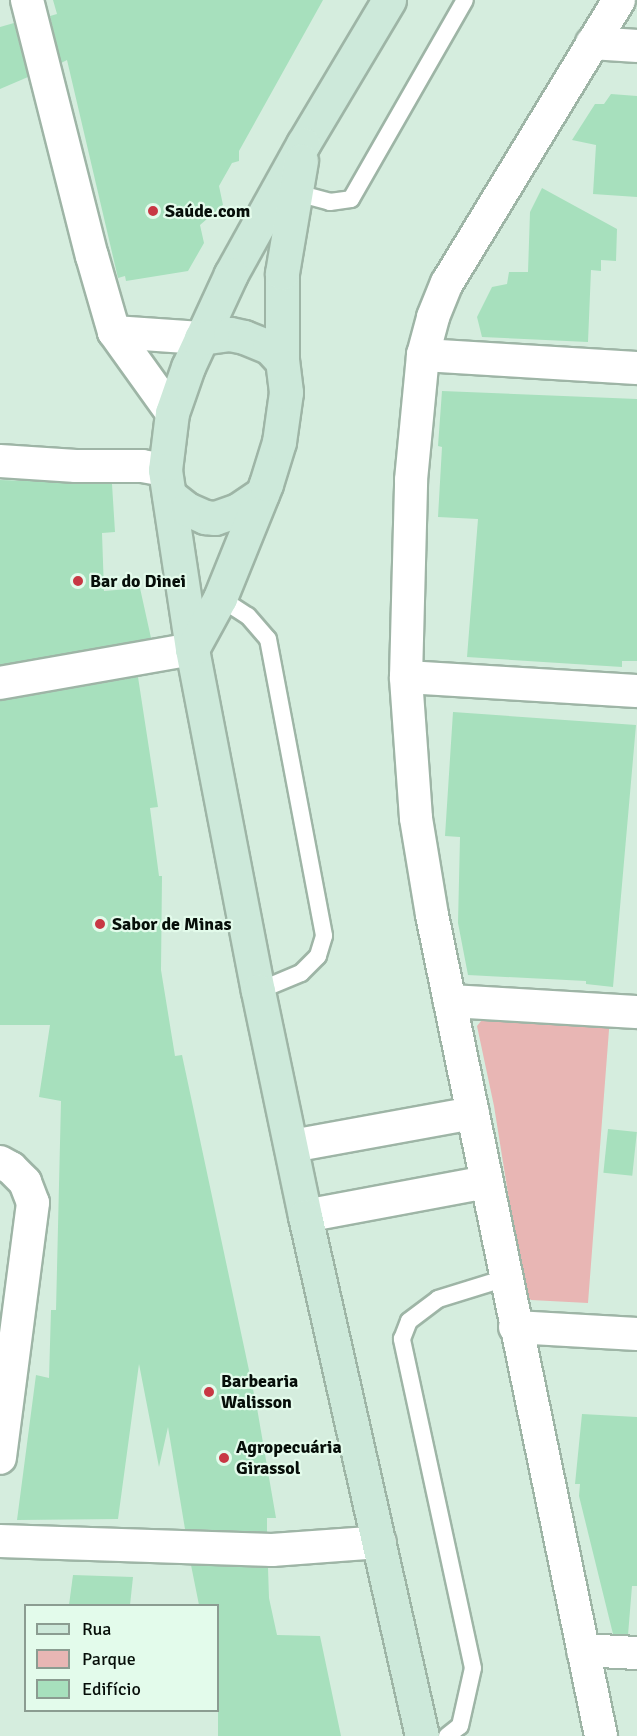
<!DOCTYPE html>
<meta charset="utf-8">
<style>
body{margin:0}
#map{position:relative;width:637px;height:1736px;overflow:hidden;background:#d5edde;font-family:Signika,sans-serif}
div>[style]{position:absolute}
.green>*{inset:0;background:#e8b6b4}
.building>*{inset:0;background:#a7e0bd;transform-origin:0 0}
.roads{filter:drop-shadow(2px 0 #9eb5a6) drop-shadow(-2px 0 #9eb5a6) drop-shadow(0 2px #9eb5a6) drop-shadow(0 -2px #9eb5a6)}
.lane>*{height:16px;margin:-8px;padding:0 8px;transform-origin:8px;border-radius:8px;background:#fff}
.street>*{height:32px;margin:-16px;padding:0 16px;transform-origin:16px;border-radius:16px;background:#fff}
.secondary>*{height:33px;margin:-16.5px;padding:0 16.5px;transform-origin:16.5px;border-radius:16.5px;background:#cde9da}
.dots>*{width:16px;height:16px;translate:-50% -50%;box-sizing:border-box;border:3px solid #e3fbeb;border-radius:50%}
span{translate:-50% -50%;white-space:nowrap;text-align:center;line-height:1.15;-webkit-text-stroke:4.5px #e3fbeb;paint-order:stroke}
.poi-label{font-size:18px;color:#060e09;font-weight:700}
.left{translate:0 -50%;text-align:left}
.legend{position:absolute;left:24px;top:1604px;width:195px;height:108px;box-sizing:border-box;background:#e3fbeb;border:2px solid #8b9c91;margin:0;padding:8px 10px;list-style:none;font-size:18px;color:#060e09}
.legend li{display:flex;align-items:center;gap:12px;height:30px}
.legend b{width:30px;border:2px solid #8b9c91}
</style>
<div id="map">
<div class="green">
<i style="clip-path:polygon(486px 1015px,610px 1017px,588px 1303px,531px 1300px,524px 1293px,494px 1106px,477px 1026px)"></i>
</div>
<div class="building">
<i style="clip-path:polygon(53px 0,323px 0,239px 151px,239px 161px,232px 163px,219px 186px,223px 205px,200px 225px,204px 243px,188px 271px,126px 281px,125px 276px,118px 278px,67px 60px,61px 63px,50px 16px,57px 14px)"></i>
<i style="clip-path:polygon(14px 23px,28px 77px,0 89px,0 27px)"></i>
<i style="clip-path:polygon(611px 94px,637px 96px,637px 197px,593px 194px,596px 145px,572px 140px,595px 104px,604px 104px)"></i>
<i style="clip-path:polygon(542px 188px,617px 229px,616px 261px,601px 260px,601px 271px,591px 270px,588px 342px,482px 337px,477px 317px,492px 287px,507px 284px,509px 272px,528px 272px,530px 212px)"></i>
<i style="clip-path:polygon(442px 391px,637px 399px,637px 661px,622px 661px,622px 667px,467px 657px,478px 519px,438px 517px,442px 447px,438px 446px)"></i>
<i style="clip-path:polygon(0 480px,112px 484px,115px 532px,102px 533px,104px 591px,140px 588px,151px 638px,0 665px)"></i>
<i style="clip-path:polygon(138px 677px,158px 807px,150px 808px,159px 876px,162px 876px,161px 970px,175px 1056px,182px 1055px,257px 1408px,276px 1518px,267px 1518px,267px 1532px,185px 1529px,168px 1427px,159px 1467px,139px 1364px,118px 1519px,17px 1520px,36px 1375px,49px 1378px,51px 1310px,56px 1310px,61px 1101px,39px 1097px,50px 1025px,0 1025px,0 701px)"></i>
<i style="clip-path:polygon(453px 712px,636px 725px,613px 987px,586px 984px,586px 981px,468px 975px,458px 923px,460px 837px,445px 836px)"></i>
<i style="left:608px;top:1129px;width:29px;height:44px;rotate:6deg"></i>
<i style="clip-path:polygon(582px 1414px,637px 1417px,637px 1586px,632px 1586px,628px 1635px,613px 1634px,579px 1496px,580px 1484px,575px 1484px)"></i>
<i style="clip-path:polygon(191px 1565px,268px 1568px,269px 1598px,277px 1635px,320px 1636px,341px 1736px,218px 1736px,218px 1605px,199px 1605px)"></i>
<i style="clip-path:polygon(73px 1575px,133px 1577px,130px 1605px,69px 1605px)"></i>
</div>
<div class="roads">
<div class="lane">
<i style="left:297px;top:193px;width:34px;rotate:15deg"></i>
<i style="left:330px;top:202px;width:21px;rotate:-8deg"></i>
<i style="left:351px;top:199px;width:229px;rotate:-60.2deg"></i>
<i style="left:220px;top:598px;width:33px;rotate:33deg"></i>
<i style="left:248px;top:616px;width:30px;rotate:49deg"></i>
<i style="left:268px;top:639px;width:302px;rotate:79.3deg"></i>
<i style="left:324px;top:936px;width:21px;rotate:107deg"></i>
<i style="left:318px;top:956px;width:24px;rotate:135deg"></i>
<i style="left:301px;top:973px;width:47px;rotate:157.3deg"></i>
<i style="left:447px;top:1736px;width:16px;rotate:-38deg"></i>
<i style="left:460px;top:1726px;width:59px;rotate:-77.4deg"></i>
<i style="left:473px;top:1668px;width:337px;rotate:-102.2deg"></i>
<i style="left:402px;top:1339px;width:19px;rotate:-69deg"></i>
<i style="left:409px;top:1321px;width:36px;rotate:-37deg"></i>
<i style="left:438px;top:1299px;width:71px;rotate:-17.2deg"></i>
</div>
<div class="street">
<i style="left:27px;top:0;width:264px;rotate:75.8deg"></i>
<i style="left:92px;top:256px;width:79px;rotate:73.9deg"></i>
<i style="left:114px;top:332px;width:100px;rotate:54.4deg"></i>
<i style="left:592px;top:43px;width:45px;rotate:3.8deg"></i>
<i style="left:114px;top:332px;width:87px;rotate:3.9deg"></i>
<i style="left:423px;top:355px;width:214px;rotate:3.5deg"></i>
<i style="left:0;top:461px;width:76px;rotate:3.8deg"></i>
<i style="left:76px;top:466px;width:66px"></i>
<i style="left:142px;top:466px;width:23px;rotate:10deg"></i>
<i style="left:406px;top:677px;width:231px;rotate:3.5deg"></i>
<i style="left:0;top:683px;width:195px;rotate:-10deg"></i>
<i style="left:450px;top:1001px;width:187px;rotate:3.4deg"></i>
<i style="left:292px;top:1146px;width:184px;rotate:-10.3deg"></i>
<i style="left:0;top:1162px;width:13px;rotate:29deg"></i>
<i style="left:11px;top:1168px;width:20px;rotate:45deg"></i>
<i style="left:25px;top:1182px;width:22px;rotate:69deg"></i>
<i style="left:33px;top:1203px;width:257px;rotate:97.4deg"></i>
<i style="left:305px;top:1216px;width:185px;rotate:-10.6deg"></i>
<i style="left:515px;top:1327px;width:122px;rotate:3.3deg"></i>
<i style="left:0;top:1541px;width:272px;rotate:1.9deg"></i>
<i style="left:272px;top:1550px;width:108px;rotate:-4.2deg"></i>
<i style="left:583px;top:1650px;width:54px;rotate:3.2deg"></i>
<i style="left:601px;top:1736px;width:838px;rotate:-101.63deg"></i>
<i style="left:432px;top:915px;width:98px;rotate:-99.4deg"></i>
<i style="left:416px;top:818px;width:141px;rotate:-94.1deg"></i>
<i style="left:406px;top:677px;width:197px;rotate:-88.5deg"></i>
<i style="left:411px;top:480px;width:126px;rotate:-84.5deg"></i>
<i style="left:423px;top:355px;width:39px;rotate:-75deg"></i>
<i style="left:433px;top:317px;width:37px;rotate:-68deg"></i>
<i style="left:447px;top:283px;width:331px;rotate:-58.7deg"></i>
</div>
<div class="secondary">
<i style="left:389px;top:0;width:168px;rotate:120.8deg"></i>
<i style="left:303px;top:144px;width:149px;rotate:119deg"></i>
<i style="left:231px;top:274px;width:102px;rotate:114.8deg"></i>
<i style="left:188px;top:367px;width:49px;rotate:109.2deg"></i>
<i style="left:172px;top:413px;width:57px;rotate:97deg"></i>
<i style="left:165px;top:470px;width:181px;rotate:81.4deg"></i>
<i style="left:192px;top:649px;width:348px;rotate:79.1deg"></i>
<i style="left:258px;top:991px;width:230px;rotate:78.2deg"></i>
<i style="left:305px;top:1216px;width:533px;rotate:77.32deg"></i>
<i style="left:201px;top:338px;width:29px;rotate:-8deg"></i>
<i style="left:230px;top:334px;width:14px;rotate:12deg"></i>
<i style="left:244px;top:337px;width:27px;rotate:22deg"></i>
<i style="left:269px;top:347px;width:19px;rotate:47deg"></i>
<i style="left:169px;top:495px;width:23px;rotate:38deg"></i>
<i style="left:187px;top:509px;width:20px;rotate:24deg"></i>
<i style="left:205px;top:517px;width:10px;rotate:6deg"></i>
<i style="left:215px;top:518px;width:24px;rotate:-19deg"></i>
<i style="left:238px;top:510px;width:29px;rotate:-34deg"></i>
<i style="left:192px;top:649px;width:58px;rotate:-61.2deg"></i>
<i style="left:220px;top:598px;width:123px;rotate:-68deg"></i>
<i style="left:266px;top:484px;width:44px;rotate:-72.8deg"></i>
<i style="left:279px;top:442px;width:50px;rotate:-82deg"></i>
<i style="left:286px;top:392px;width:31px;rotate:-97deg"></i>
<i style="left:282px;top:361px;width:88px;rotate:-90deg"></i>
<i style="left:282px;top:273px;width:114px;rotate:-80.4deg"></i>
</div>
</div>
<div class="dots">
<i style="left:153px;top:211px;background:#c83844"></i>
<i style="left:78px;top:581px;background:#c83844"></i>
<i style="left:100px;top:924px;background:#c83844"></i>
<i style="left:209px;top:1392px;background:#c83844"></i>
<i style="left:224px;top:1458px;background:#c83844"></i>
</div>
<div class="poi-label">
<span class="left" style="left:165px;top:211px">Saúde.com</span>
<span class="left" style="left:90px;top:581px">Bar do Dinei</span>
<span class="left" style="left:112px;top:924px">Sabor de Minas</span>
<span class="left" style="left:221px;top:1392px">Barbearia<br>Walisson</span>
<span class="left" style="left:236px;top:1458px">Agropecuária<br>Girassol</span>
</div>
<ul class="legend">
<li><b style="height:8px;background:#cde9da"></b>Rua</li>
<li><b style="height:16px;background:#e8b6b4"></b>Parque</li>
<li><b style="height:16px;background:#a7e0bd"></b>Edifício</li>
</ul>
</div>
